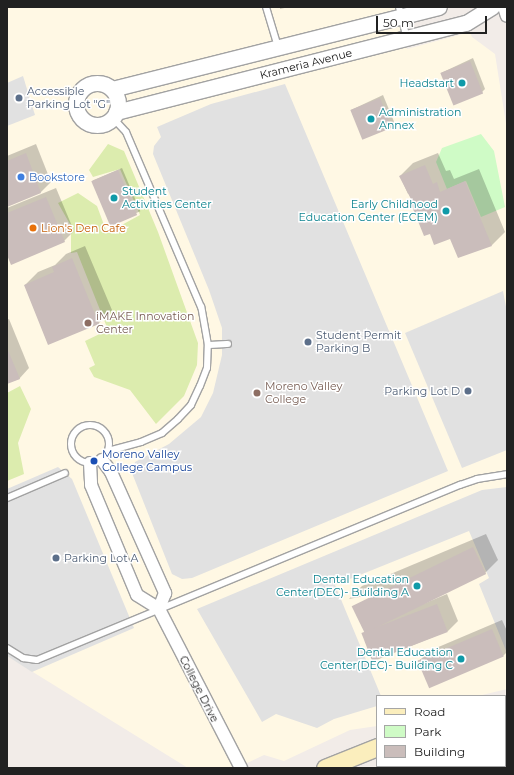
<!DOCTYPE html>
<style>
body{margin:0}
#map{position:relative;width:514px;height:775px;overflow:hidden;background:#f2ece8;font-family:Montserrat,sans-serif}
div>[style]{position:absolute}
.education>*{inset:0;background:#fff8e4}
.grass>*{inset:0;background:#dcecae}
.park>*{inset:0;background:#cffbc6}
.parking>*{inset:0;background:#e1e1e1}
.shadow>*{inset:0;background:#0003;transform-origin:0 0}
.building>*{inset:0;background:#cabdbb;transform-origin:0 0}
.roads{filter:drop-shadow(1px 0 #a2a2a2) drop-shadow(-1px 0 #a2a2a2) drop-shadow(0 1px #a2a2a2) drop-shadow(0 -1px #a2a2a2)}
.service>*{height:6px;margin:-3px;padding:0 3px;transform-origin:3px;border-radius:3px;background:#fff}
.service>.ring{margin:-3px;padding:0;box-sizing:content-box;background:none;border:6px solid #fff;border-radius:50%}
.minor>*{height:12px;margin:-6px;padding:0 6px;transform-origin:6px;border-radius:6px;background:#fff}
.tertiary>*{height:15px;margin:-7.5px;padding:0 7.5px;transform-origin:7.5px;border-radius:7.5px;background:#fff}
.tertiary>.ring{margin:-7.5px;padding:0;box-sizing:content-box;background:none;border:15px solid #fff;border-radius:50%}
.secondary>*{height:17px;margin:-8.5px;padding:0 8.5px;transform-origin:8.5px;border-radius:8.5px;background:#fbeebd}
.dots>*{width:11px;height:11px;translate:-50% -50%;box-sizing:border-box;border:2px solid #fff;border-radius:50%}
span{translate:-50% -50%;white-space:nowrap;text-align:center;line-height:1.15;-webkit-text-stroke:3px #fff;paint-order:stroke}
.street-label{font-size:11px;color:#212121}
.culture-label{font-size:11px;color:#0d838f}
.right{translate:-100% -50%;text-align:right}
.left{translate:0 -50%;text-align:left}
.service-label{font-size:11px;color:#4e5e75}
.shop-label{font-size:11px;color:#366cbe}
.food-label{font-size:11px;color:#c56008}
.education-label{font-size:11px;color:#785e54}
.transit-label{font-size:11px;color:#164399}
.frame{position:absolute;inset:0;border:8px solid #212121;pointer-events:none}
.legend{position:absolute;left:376px;top:695px;width:130px;height:72px;box-sizing:border-box;background:#fff;border:1px solid #a6a6a6;margin:0;padding:5px 7px;list-style:none;font-size:12px;color:#212121}
.legend li{display:flex;align-items:center;gap:8px;height:20px}
.legend b{width:20px;border:1px solid #a6a6a6}
.scale{position:absolute;left:376px;top:16px;width:111px;height:18px;box-sizing:border-box;border:2px solid #212121;border-top:0;padding-left:5px;font-size:12px;line-height:14px;white-space:nowrap;color:#212121;-webkit-text-stroke:3px #fff;paint-order:stroke}
</style>
<div id="map">
<div class="education">
<i style="clip-path:polygon(7px 7px,396px 7px,407px 49px,470px 32px,472px 37px,495px 54px,507px 130px,507px 689px,478px 696px,377px 696px,377px 726px,350px 730px,284px 761px,264px 755px,237px 768px,188px 768px,7px 656px)"></i>
</div>
<div class="grass">
<i style="clip-path:polygon(108px 144px,124px 151px,158px 232px,198px 343px,197px 365px,184px 396px,156px 424px,130px 390px,94px 377px,89px 368px,95px 365px,85px 341px,108px 330px,77px 252px,71px 253px,71px 226px,58px 203px,78px 193px,97px 206px,107px 233px,140px 215px,120px 169px,93px 177px,89px 170px)"></i>
<i style="clip-path:polygon(20px 386px,31px 409px,18px 443px,24px 474px,7px 481px,7px 393px)"></i>
</div>
<div class="park">
<i style="clip-path:polygon(481px 134px,494px 151px,505px 207px,481px 217px,466px 181px,447px 189px,436px 162px,442px 148px)"></i>
</div>
<div class="parking">
<i style="clip-path:polygon(23px 76px,35px 115px,7px 126px,7px 83px)"></i>
<i style="clip-path:polygon(285px 84px,448px 471px,192px 578px,182px 579px,172px 574px,132px 473px,135px 462px,169px 444px,201px 417px,213px 393px,222px 355px,222px 328px,209px 290px,153px 154px,154px 146px,161px 137px,157px 127px,211px 104px)"></i>
<i style="clip-path:polygon(503px 291px,507px 312px,507px 450px,462px 468px,405px 333px)"></i>
<i style="clip-path:polygon(58px 467px,72px 479px,134px 628px,32px 672px,7px 656px,7px 489px)"></i>
<i style="clip-path:polygon(507px 487px,507px 653px,479px 584px,489px 578px,469px 531px,335px 585px,381px 696px,377px 696px,377px 706px,334px 719px,317px 728px,276px 714px,262px 722px,197px 609px,482px 490px)"></i>
</div>
<div class="shadow">
<i style="clip-path:polygon(280px 7px,289px 7px,280px 9px)"></i>
<i style="clip-path:polygon(473px 58px,485px 89px,482px 92px,441px 73px)"></i>
<i style="clip-path:polygon(383px 95px,395px 124px,391px 127px,351px 110px)"></i>
<i style="clip-path:polygon(36px 144px,51px 182px,41px 192px,7px 206px,7px 156px)"></i>
<i style="clip-path:polygon(438px 153px,446px 171px,450px 170px,454px 179px,479px 169px,505px 232px,492px 245px,459px 257px,450px 237px,414px 202px,410px 193px,408px 194px,400px 176px,413px 163px)"></i>
<i style="left:122px;top:168px;width:47px;height:32px;rotate:67deg"></i>
<i style="clip-path:polygon(56px 188px,74px 231px,64px 241px,7px 252px,7px 208px)"></i>
<i style="clip-path:polygon(85px 246px,112px 310px,99px 323px,49px 343px,25px 285px,38px 272px,55px 265px,66px 254px)"></i>
<i style="clip-path:polygon(9px 319px,29px 368px,19px 379px,7px 383px,7px 320px)"></i>
<i style="clip-path:polygon(486px 534px,498px 560px,485px 573px,349px 599px,362px 586px)"></i>
<i style="clip-path:polygon(447px 594px,458px 621px,448px 631px,374px 661px,363px 635px,373px 625px)"></i>
<i style="clip-path:polygon(502px 620px,507px 631px,507px 652px,503px 656px,419px 661px,429px 651px)"></i>
</div>
<div class="building">
<i style="left:470px;top:61px;width:35px;height:32px;rotate:68deg"></i>
<i style="left:380px;top:98px;width:32px;height:32px;rotate:68deg"></i>
<i style="clip-path:polygon(26px 153px,41px 193px,7px 207px,7px 161px)"></i>
<i style="clip-path:polygon(425px 165px,433px 184px,437px 182px,440px 192px,465px 181px,492px 246px,458px 258px,450px 239px,434px 245px,430px 234px,424px 236px,411px 204px,413px 203px,399px 176px)"></i>
<i style="left:118px;top:170px;width:49px;height:29px;rotate:67deg"></i>
<i style="clip-path:polygon(46px 197px,65px 242px,11px 265px,7px 255px,7px 213px)"></i>
<i style="clip-path:polygon(72px 258px,99px 324px,48px 345px,24px 285px,54px 272px,52px 267px)"></i>
<i style="clip-path:polygon(7px 348px,20px 379px,7px 384px)"></i>
<i style="left:473px;top:547px;width:30px;height:135px;rotate:64deg"></i>
<i style="left:437px;top:604px;width:30px;height:81px;rotate:69deg"></i>
<i style="left:492px;top:629px;width:30px;height:81px;rotate:67deg"></i>
</div>
<div class="roads">
<div class="service">
<i style="left:266px;top:7px;width:42px;rotate:73.3deg"></i>
<i style="left:399px;top:7px;width:32px;rotate:76deg"></i>
<i style="left:208px;top:345px;width:20px;rotate:-3deg"></i>
<i class="ring" style="left:71px;top:425px;width:32px;height:32px"></i>
<i style="left:108px;top:451px;width:34px;rotate:-15deg"></i>
<i style="left:141px;top:442px;width:23px;rotate:-23deg"></i>
<i style="left:162px;top:433px;width:21px;rotate:-41deg"></i>
<i style="left:178px;top:419px;width:19px;rotate:-47deg"></i>
<i style="left:191px;top:405px;width:21px;rotate:-65deg"></i>
<i style="left:200px;top:386px;width:19px;rotate:-69deg"></i>
<i style="left:207px;top:368px;width:23px;rotate:-88deg"></i>
<i style="left:208px;top:345px;width:39px;rotate:-100deg"></i>
<i style="left:201px;top:307px;width:190px;rotate:-113.2deg"></i>
<i style="left:126px;top:132px;width:19px;rotate:-133deg"></i>
<i style="left:7px;top:498px;width:63px;rotate:-23.3deg"></i>
<i style="left:7px;top:648px;width:19px;rotate:32deg"></i>
<i style="left:23px;top:658px;width:14px;rotate:8deg"></i>
<i style="left:37px;top:660px;width:458px;rotate:-22.5deg"></i>
<i style="left:460px;top:485px;width:18px;rotate:-19deg"></i>
<i style="left:477px;top:479px;width:30px;rotate:-9deg"></i>
</div>
<div class="minor">
<i style="left:504px;top:7px;width:9px;rotate:72deg"></i>
<i style="left:102px;top:460px;width:15px;rotate:53deg"></i>
<i style="left:111px;top:472px;width:133px;rotate:65.9deg"></i>
<i style="left:165px;top:593px;width:17px;rotate:111deg"></i>
<i style="left:90px;top:463px;width:22px;rotate:87deg"></i>
<i style="left:91px;top:485px;width:119px;rotate:67.3deg"></i>
<i style="left:137px;top:595px;width:26px;rotate:32deg"></i>
<i style="left:159px;top:609px;width:179px;rotate:62.7deg"></i>
<i style="left:497px;top:766px;width:2px;rotate:63deg"></i>
</div>
<div class="tertiary">
<i class="ring" style="left:76px;top:83px;width:27px;height:27px"></i>
<i style="left:112px;top:89px;width:337px;rotate:-14.1deg"></i>
<i style="left:116px;top:112px;width:361px;rotate:-14.3deg"></i>
<i style="left:466px;top:23px;width:31px;rotate:-32deg"></i>
</div>
<div class="secondary">
<i style="left:505px;top:706px;width:2px"></i>
<i style="left:505px;top:720px;width:2px;rotate:-27deg"></i>
<i style="left:505px;top:735px;width:2px;rotate:-27deg"></i>
<i style="left:325px;top:768px;width:56px;rotate:-22deg"></i>
<i style="left:403px;top:768px;width:5px;rotate:-22deg"></i>
</div>
</div>
<div class="dots">
<i style="left:462px;top:83px;background:#0f9aa8"></i>
<i style="left:19px;top:98px;background:#5c6f8a"></i>
<i style="left:371px;top:119px;background:#0f9aa8"></i>
<i style="left:21px;top:177px;background:#3f7fe0"></i>
<i style="left:114px;top:198px;background:#0f9aa8"></i>
<i style="left:446px;top:211px;background:#0f9aa8"></i>
<i style="left:33px;top:228px;background:#e8710a"></i>
<i style="left:88px;top:323px;background:#8d6e63"></i>
<i style="left:308px;top:342px;background:#5c6f8a"></i>
<i style="left:468px;top:391px;background:#5c6f8a"></i>
<i style="left:257px;top:393px;background:#8d6e63"></i>
<i style="left:94px;top:461px;background:#1a4fb4"></i>
<i style="left:56px;top:558px;background:#5c6f8a"></i>
<i style="left:417px;top:586px;background:#0f9aa8"></i>
<i style="left:461px;top:659px;background:#0f9aa8"></i>
</div>
<div class="street-label">
<span style="left:306px;top:64px;rotate:-14deg">Krameria Avenue</span>
<span style="left:199px;top:689px;rotate:63deg">College Drive</span>
</div>
<div class="culture-label">
<span class="right" style="left:454px;top:83px">Headstart</span>
<span class="left" style="left:379px;top:119px">Administration<br>Annex</span>
<span class="left" style="left:122px;top:198px">Student<br>Activities Center</span>
<span class="right" style="left:438px;top:211px">Early Childhood<br>Education Center (ECEM)</span>
<span class="right" style="left:409px;top:586px">Dental Education<br>Center(DEC)- Building A</span>
<span class="right" style="left:453px;top:659px">Dental Education<br>Center(DEC)- Building C</span>
</div>
<div class="service-label">
<span class="left" style="left:27px;top:98px">Accessible<br>Parking Lot "G"</span>
<span class="left" style="left:316px;top:342px">Student Permit<br>Parking B</span>
<span class="right" style="left:460px;top:391px">Parking Lot D</span>
<span class="left" style="left:64px;top:558px">Parking Lot A</span>
</div>
<div class="shop-label">
<span class="left" style="left:29px;top:177px">Bookstore</span>
</div>
<div class="food-label">
<span class="left" style="left:41px;top:228px">Lion's Den Cafe</span>
</div>
<div class="education-label">
<span class="left" style="left:96px;top:323px">iMAKE Innovation<br>Center</span>
<span class="left" style="left:265px;top:393px">Moreno Valley<br>College</span>
</div>
<div class="transit-label">
<span class="left" style="left:102px;top:461px">Moreno Valley<br>College Campus</span>
</div>
<div class="frame"></div>
<ul class="legend">
<li><b style="height:5px;background:#fbeebd"></b>Road</li>
<li><b style="height:11px;background:#cffbc6"></b>Park</li>
<li><b style="height:11px;background:#cabdbb"></b>Building</li>
</ul>
<div class="scale">50 m</div>
</div>
